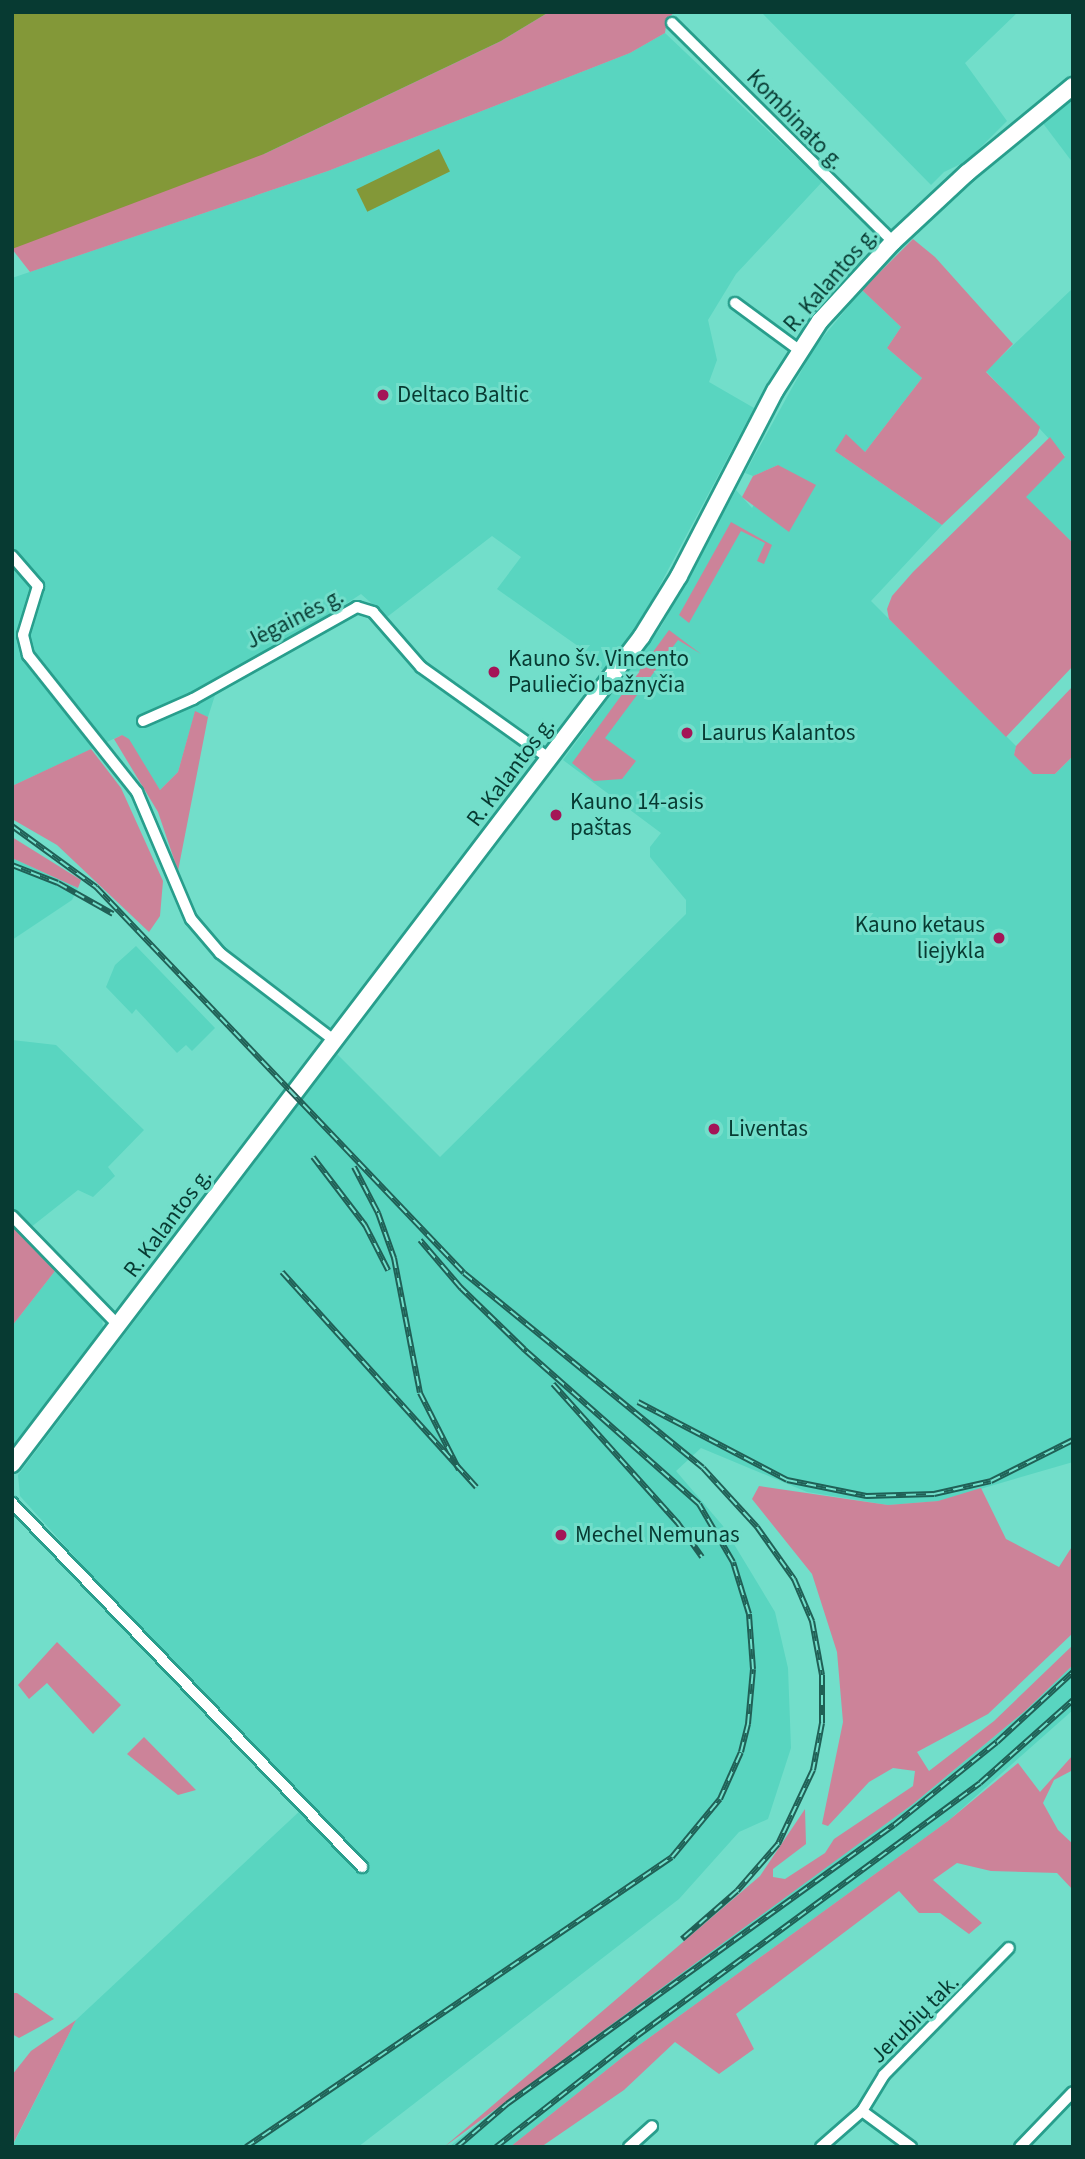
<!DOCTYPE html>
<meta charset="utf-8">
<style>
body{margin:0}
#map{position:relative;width:1085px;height:2159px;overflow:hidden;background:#72deca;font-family:"Source Sans 3",sans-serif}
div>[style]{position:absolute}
.built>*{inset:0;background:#59d5c0}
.green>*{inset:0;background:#cc8399}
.water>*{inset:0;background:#839838;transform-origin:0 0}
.roads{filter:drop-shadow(2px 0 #289e8c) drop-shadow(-2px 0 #289e8c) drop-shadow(0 2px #289e8c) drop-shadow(0 -2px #289e8c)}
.street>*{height:10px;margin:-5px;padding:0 5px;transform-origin:5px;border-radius:5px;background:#fff}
.primary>*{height:16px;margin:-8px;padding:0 8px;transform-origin:8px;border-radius:8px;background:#fff}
.rail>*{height:6px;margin-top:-3px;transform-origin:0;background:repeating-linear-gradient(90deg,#72deca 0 10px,#206056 0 20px);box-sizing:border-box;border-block:2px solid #206056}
.dots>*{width:19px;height:19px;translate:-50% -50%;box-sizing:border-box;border:4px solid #72deca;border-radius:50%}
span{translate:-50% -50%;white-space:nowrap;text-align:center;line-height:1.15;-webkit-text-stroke:6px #72deca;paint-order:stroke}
.street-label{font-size:23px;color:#073a32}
.poi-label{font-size:23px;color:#073a32}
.left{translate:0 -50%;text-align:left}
.right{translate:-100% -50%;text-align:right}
.frame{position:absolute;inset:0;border:14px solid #073a32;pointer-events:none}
</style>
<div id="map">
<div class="built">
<i style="clip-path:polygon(1018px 12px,965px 63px,1007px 121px,967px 161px,944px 172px,931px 185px,763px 14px)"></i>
<i style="clip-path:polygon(665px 33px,822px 182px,736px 274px,708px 320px,717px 360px,709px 382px,754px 408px,643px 617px,604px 672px,585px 651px,497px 589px,521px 557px,492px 536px,387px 617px,361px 594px,217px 689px,208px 717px,195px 712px,178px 772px,160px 790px,122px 735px,12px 786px,12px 278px,328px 171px,630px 53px)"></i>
<i style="clip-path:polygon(1073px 99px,1073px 163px,1042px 122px)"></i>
<i style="clip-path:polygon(1073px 288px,1073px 543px,1025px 497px,1065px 456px,986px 371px)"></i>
<i style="clip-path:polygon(862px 290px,901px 327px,887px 348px,922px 378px,865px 452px,835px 451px,942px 525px,871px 601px,1016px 746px,1014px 755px,1055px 774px,1073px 756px,1073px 1462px,939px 1501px,888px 1505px,807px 1492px,701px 1448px,676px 1471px,723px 1526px,775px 1612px,788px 1668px,791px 1748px,768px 1819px,739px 1832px,679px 1899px,358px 2147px,12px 2147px,76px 2020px,302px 1809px,20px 1496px,18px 1475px,337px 1054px,440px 1157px,686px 914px,686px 900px,650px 857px,650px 847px,661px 833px,563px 760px,661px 627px,736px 490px,752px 508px,778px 465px,753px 476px,745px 473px,814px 348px)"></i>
<i style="clip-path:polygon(12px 858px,78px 888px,72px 900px,12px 940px)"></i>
<i style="clip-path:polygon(136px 946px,215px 1028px,192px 1051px,186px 1045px,177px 1053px,136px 1009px,132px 1014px,106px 987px,115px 965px)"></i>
<i style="clip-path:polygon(12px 1040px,56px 1045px,144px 1130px,108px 1167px,115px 1176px,93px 1197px,78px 1190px,21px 1235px,12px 1226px)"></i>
<i style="clip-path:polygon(55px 1271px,102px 1316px,103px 1329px,12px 1447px,12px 1326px)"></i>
<i style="clip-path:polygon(1073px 1665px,1073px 1710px,948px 1821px,624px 2056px,510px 2147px,449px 2147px,557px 2060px,913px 1804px,1025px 1711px)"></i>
</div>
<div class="green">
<i style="clip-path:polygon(12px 12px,264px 154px,501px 41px,549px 12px,675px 12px,667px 19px,665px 33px,630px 53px,328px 171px,30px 272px,12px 249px)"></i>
<i style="clip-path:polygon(913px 239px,935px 257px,1013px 344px,986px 372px,1040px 427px,1037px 435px,942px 525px,835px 451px,846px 434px,865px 452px,922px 378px,887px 348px,901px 327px,862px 290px)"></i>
<i style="clip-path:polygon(1050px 437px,1065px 457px,1026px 497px,1073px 543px,1073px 666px,1006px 737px,889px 619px,887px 609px,892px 596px,913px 572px)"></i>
<i style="clip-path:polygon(778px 465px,816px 485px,789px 532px,742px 497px,753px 476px)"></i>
<i style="clip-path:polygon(731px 522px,772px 545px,764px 564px,757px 561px,765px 543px,741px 531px,689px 623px,679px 615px)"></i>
<i style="clip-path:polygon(669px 630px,701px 654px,678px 640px,605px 738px,636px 761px,622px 779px,594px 781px,572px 763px)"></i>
<i style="clip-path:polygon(1073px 686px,1073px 756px,1055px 774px,1033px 774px,1014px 755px,1016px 746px)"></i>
<i style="clip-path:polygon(195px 711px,208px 717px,178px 871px,158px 812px,114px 739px,122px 735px,129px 739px,160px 790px,178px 772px)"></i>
<i style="clip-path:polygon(91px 749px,121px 788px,163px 881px,160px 916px,149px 932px,57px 845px,12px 819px,12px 786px)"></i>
<i style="clip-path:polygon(12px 837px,81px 880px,78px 888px,12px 858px)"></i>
<i style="clip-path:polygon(12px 1226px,55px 1271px,12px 1326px)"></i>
<i style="clip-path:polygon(759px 1486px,888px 1505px,938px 1501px,981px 1488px,1006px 1539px,1059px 1567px,1073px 1545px,1073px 1633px,988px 1714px,917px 1752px,929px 1771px,994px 1721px,1073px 1645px,1073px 1665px,1025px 1711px,913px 1804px,444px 2147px,760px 1876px,805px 1809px,806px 1844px,773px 1869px,773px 1877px,785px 1879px,825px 1853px,834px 1839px,913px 1786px,915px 1771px,893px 1768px,869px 1782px,828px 1826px,822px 1824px,843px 1722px,837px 1652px,812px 1574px,752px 1499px)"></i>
<i style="clip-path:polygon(57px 1642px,121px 1705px,93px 1734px,47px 1683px,29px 1699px,18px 1685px)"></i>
<i style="clip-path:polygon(144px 1737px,196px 1790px,178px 1795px,127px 1754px)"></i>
<i style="clip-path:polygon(1073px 1755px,1073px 1770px,1054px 1780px,1043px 1803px,1058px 1830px,1073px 1844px,1073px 1890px,1057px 1873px,991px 1871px,957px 1863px,933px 1880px,982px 1923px,969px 1934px,940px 1913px,919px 1913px,899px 1891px,736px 2014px,754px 2049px,719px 2074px,675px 2042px,624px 2090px,541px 2147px,510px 2147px,624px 2056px,948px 1821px,1018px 1763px,1040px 1792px)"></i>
<i style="clip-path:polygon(12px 1993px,17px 1993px,54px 2019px,19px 2038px,12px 2034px)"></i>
<i style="clip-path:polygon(76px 2020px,12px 2146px,12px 2075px,31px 2051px)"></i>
</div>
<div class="water">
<i style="clip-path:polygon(12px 12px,549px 12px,501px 41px,264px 154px,12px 249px)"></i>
<i style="left:439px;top:149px;width:25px;height:92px;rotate:64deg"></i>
</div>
<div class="roads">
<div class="street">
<i style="left:672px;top:23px;width:311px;rotate:44.7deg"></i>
<i style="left:735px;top:303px;width:79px;rotate:36.3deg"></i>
<i style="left:12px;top:556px;width:40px;rotate:49deg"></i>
<i style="left:38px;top:586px;width:51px;rotate:107deg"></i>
<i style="left:23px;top:635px;width:21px;rotate:76deg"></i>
<i style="left:28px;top:655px;width:175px;rotate:51.5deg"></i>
<i style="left:137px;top:792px;width:138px;rotate:67deg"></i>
<i style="left:191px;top:919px;width:45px;rotate:49.5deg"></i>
<i style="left:220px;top:953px;width:145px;rotate:37.4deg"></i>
<i style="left:143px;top:721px;width:55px;rotate:-23.7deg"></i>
<i style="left:193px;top:699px;width:188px;rotate:-29.3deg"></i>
<i style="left:357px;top:607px;width:17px;rotate:17deg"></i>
<i style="left:373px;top:612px;width:73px;rotate:48.9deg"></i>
<i style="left:421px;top:667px;width:158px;rotate:35.5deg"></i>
<i style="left:12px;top:1216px;width:152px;rotate:45.8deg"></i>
<i style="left:12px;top:1503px;width:505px;rotate:46.12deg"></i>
<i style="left:862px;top:2111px;width:61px;rotate:36.3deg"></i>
<i style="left:629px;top:2147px;width:31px;rotate:-42deg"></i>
<i style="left:821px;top:2147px;width:55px;rotate:-41.3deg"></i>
<i style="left:862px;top:2111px;width:42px;rotate:-58.6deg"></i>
<i style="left:884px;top:2075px;width:178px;rotate:-45.5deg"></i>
<i style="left:1020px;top:2147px;width:76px;rotate:-46.1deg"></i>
</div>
<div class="primary">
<i style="left:12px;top:1464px;width:1040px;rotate:-52.73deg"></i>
<i style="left:642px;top:636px;width:70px;rotate:-58.3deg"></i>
<i style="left:679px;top:576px;width:208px;rotate:-62.6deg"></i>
<i style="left:775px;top:391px;width:83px;rotate:-57.3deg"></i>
<i style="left:820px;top:321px;width:108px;rotate:-47.3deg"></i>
<i style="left:893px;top:242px;width:101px;rotate:-43deg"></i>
<i style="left:967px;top:173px;width:137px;rotate:-39.4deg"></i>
</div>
</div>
<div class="rail">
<i style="left:12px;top:826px;width:104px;rotate:36deg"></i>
<i style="left:96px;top:887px;width:533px;rotate:46.37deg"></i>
<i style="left:464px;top:1273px;width:308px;rotate:39.2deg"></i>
<i style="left:703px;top:1468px;width:80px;rotate:47.5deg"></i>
<i style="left:757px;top:1527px;width:64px;rotate:54.6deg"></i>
<i style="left:794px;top:1579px;width:46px;rotate:66.8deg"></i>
<i style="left:812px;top:1621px;width:55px;rotate:79.5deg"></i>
<i style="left:822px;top:1675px;width:48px;rotate:90deg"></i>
<i style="left:822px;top:1723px;width:48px;rotate:100.8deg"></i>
<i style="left:813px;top:1770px;width:82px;rotate:115.3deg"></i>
<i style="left:778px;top:1844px;width:62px;rotate:131.1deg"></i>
<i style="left:737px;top:1891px;width:73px;rotate:138.9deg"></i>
<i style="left:12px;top:865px;width:49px;rotate:21.4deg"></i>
<i style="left:58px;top:883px;width:63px;rotate:29.4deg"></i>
<i style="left:313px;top:1157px;width:86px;rotate:52.6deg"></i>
<i style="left:365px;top:1225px;width:51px;rotate:62.9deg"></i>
<i style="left:354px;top:1167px;width:52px;rotate:62.4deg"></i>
<i style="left:378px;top:1213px;width:48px;rotate:70.4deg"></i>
<i style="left:394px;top:1258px;width:137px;rotate:79.1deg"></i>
<i style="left:420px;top:1393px;width:86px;rotate:63.1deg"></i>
<i style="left:282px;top:1272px;width:290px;rotate:47.9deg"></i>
<i style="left:553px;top:1384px;width:186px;rotate:48.1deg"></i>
<i style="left:677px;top:1522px;width:43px;rotate:54.5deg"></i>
<i style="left:638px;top:1402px;width:168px;rotate:27.6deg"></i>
<i style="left:787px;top:1480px;width:81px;rotate:11.4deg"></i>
<i style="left:866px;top:1496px;width:68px;rotate:-1.7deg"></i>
<i style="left:934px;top:1494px;width:58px;rotate:-12.8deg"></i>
<i style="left:991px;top:1481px;width:92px;rotate:-26.6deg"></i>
<i style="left:246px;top:2147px;width:515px;rotate:-34.25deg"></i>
<i style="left:672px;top:1857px;width:75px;rotate:-50.4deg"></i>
<i style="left:720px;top:1799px;width:51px;rotate:-65.9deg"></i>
<i style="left:741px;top:1752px;width:29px;rotate:-76deg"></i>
<i style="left:748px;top:1724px;width:55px;rotate:-84.8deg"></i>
<i style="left:753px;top:1669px;width:55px;rotate:-94.2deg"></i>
<i style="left:749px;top:1614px;width:54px;rotate:-107.1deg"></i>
<i style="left:733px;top:1562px;width:67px;rotate:-120.4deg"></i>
<i style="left:699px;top:1504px;width:234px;rotate:-138.5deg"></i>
<i style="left:524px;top:1349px;width:88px;rotate:-135.9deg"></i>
<i style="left:461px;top:1288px;width:63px;rotate:-130.5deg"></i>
<i style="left:457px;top:2147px;width:66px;rotate:-40.7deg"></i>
<i style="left:507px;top:2104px;width:477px;rotate:-35.8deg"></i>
<i style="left:894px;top:1825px;width:132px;rotate:-38.9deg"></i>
<i style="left:997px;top:1742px;width:103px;rotate:-42.6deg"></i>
<i style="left:496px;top:2147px;width:179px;rotate:-38.2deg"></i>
<i style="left:637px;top:2036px;width:426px;rotate:-36.4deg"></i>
<i style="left:980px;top:1783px;width:125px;rotate:-41.7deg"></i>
</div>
<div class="dots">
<i style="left:383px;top:395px;background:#a41557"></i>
<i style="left:494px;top:672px;background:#a41557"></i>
<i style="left:687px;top:733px;background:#a41557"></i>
<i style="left:556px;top:815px;background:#a41557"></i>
<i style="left:999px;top:938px;background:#a41557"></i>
<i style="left:714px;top:1129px;background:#a41557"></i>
<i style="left:561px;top:1535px;background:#a41557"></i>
</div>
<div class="street-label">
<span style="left:795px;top:120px;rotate:46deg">Kombinato g.</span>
<span style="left:831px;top:280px;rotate:-49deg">R. Kalantos g.</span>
<span style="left:295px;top:619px;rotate:-27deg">Jėgainės g.</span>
<span style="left:511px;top:772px;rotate:-53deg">R. Kalantos g.</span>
<span style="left:168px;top:1223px;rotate:-53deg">R. Kalantos g.</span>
<span style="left:915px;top:2019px;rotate:-45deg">Jerubių tak.</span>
</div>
<div class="poi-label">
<span class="left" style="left:397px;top:395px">Deltaco Baltic</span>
<span class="left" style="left:508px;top:672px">Kauno šv. Vincento<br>Pauliečio bažnyčia</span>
<span class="left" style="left:701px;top:733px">Laurus Kalantos</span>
<span class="left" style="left:570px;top:815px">Kauno 14-asis<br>paštas</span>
<span class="right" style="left:985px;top:938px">Kauno ketaus<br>liejykla</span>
<span class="left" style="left:728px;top:1129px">Liventas</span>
<span class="left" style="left:575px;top:1535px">Mechel Nemunas</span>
</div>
<div class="frame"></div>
</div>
